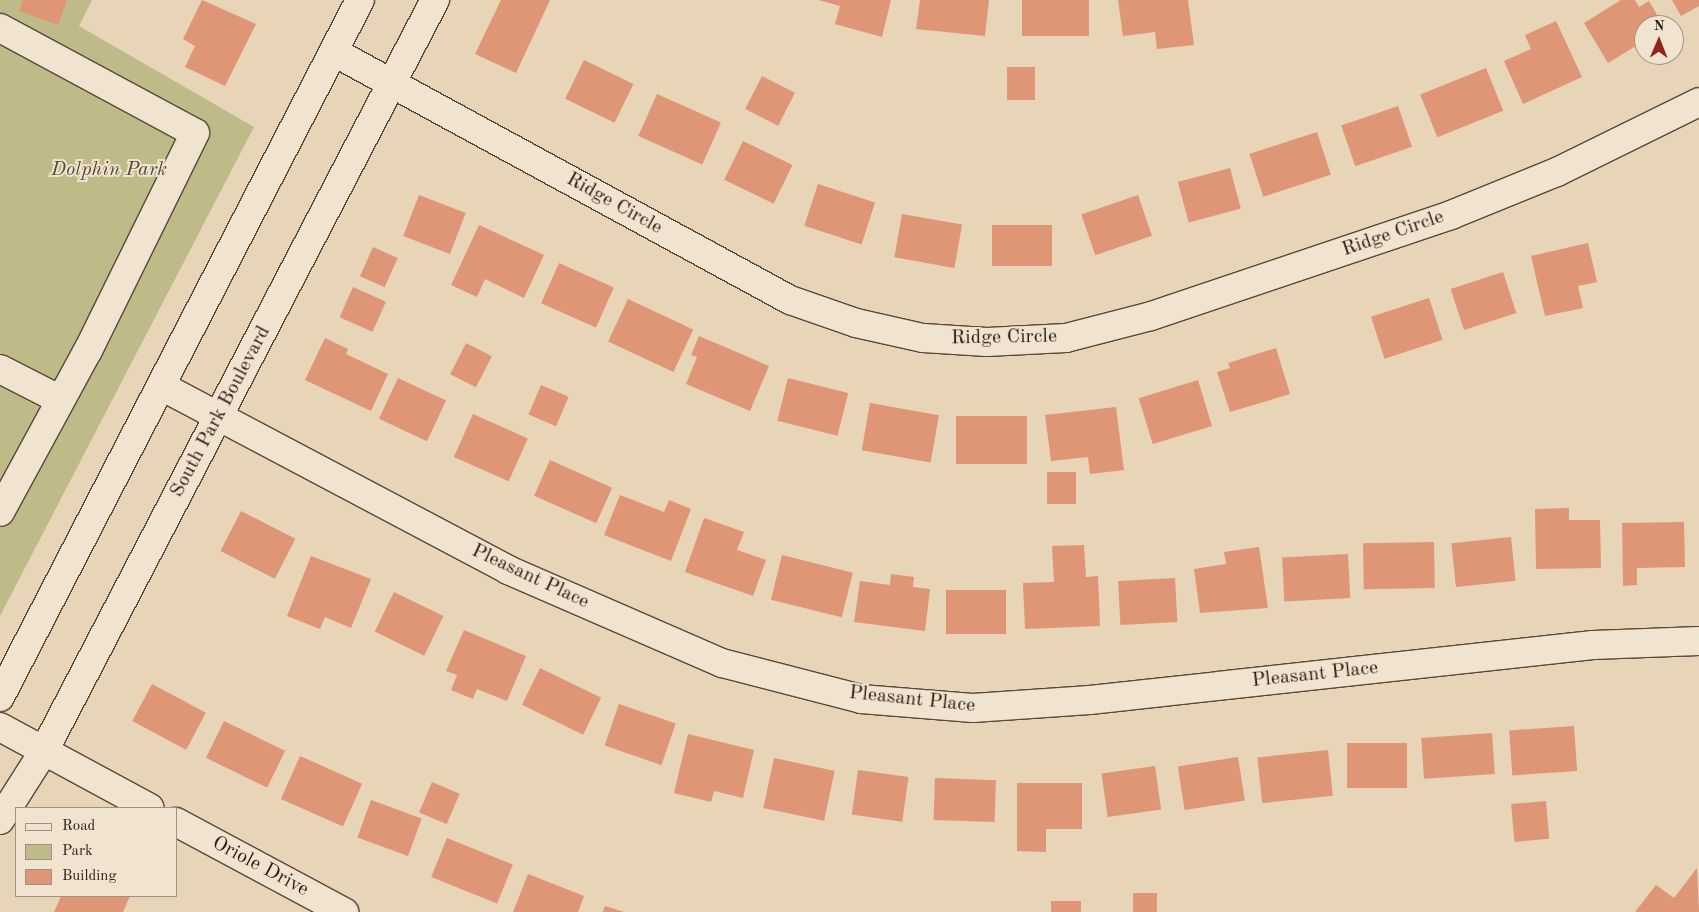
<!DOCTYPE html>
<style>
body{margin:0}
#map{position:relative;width:1699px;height:912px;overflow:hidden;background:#e8d4b7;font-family:"Old Standard TT",serif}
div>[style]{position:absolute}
.green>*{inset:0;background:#bebb89}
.building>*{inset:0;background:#de9676;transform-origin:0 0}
.roads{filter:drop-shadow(1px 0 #574838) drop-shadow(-1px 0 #574838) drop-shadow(0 1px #574838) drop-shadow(0 -1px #574838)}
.minor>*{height:28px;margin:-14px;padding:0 14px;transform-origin:14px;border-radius:14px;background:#f0e3d0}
span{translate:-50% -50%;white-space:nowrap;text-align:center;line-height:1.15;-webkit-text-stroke:4px #f0e3d0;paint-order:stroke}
.park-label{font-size:20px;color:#544a32;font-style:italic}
.street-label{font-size:20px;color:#27190d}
.legend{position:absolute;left:15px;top:807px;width:162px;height:90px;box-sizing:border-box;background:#f0e3d0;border:1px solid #a09282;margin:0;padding:6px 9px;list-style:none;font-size:15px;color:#27190d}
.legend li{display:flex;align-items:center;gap:10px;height:25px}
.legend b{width:25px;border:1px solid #a09282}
.north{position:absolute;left:1634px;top:15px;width:50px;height:50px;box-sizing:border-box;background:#f0e3d0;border:1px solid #a09282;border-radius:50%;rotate:1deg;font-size:14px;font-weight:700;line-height:20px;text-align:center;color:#27190d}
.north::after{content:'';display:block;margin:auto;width:18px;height:22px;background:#8f2418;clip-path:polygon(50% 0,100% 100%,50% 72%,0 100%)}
</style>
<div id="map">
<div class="green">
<i style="clip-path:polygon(0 0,92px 0,79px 26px,254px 127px,0 616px)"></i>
</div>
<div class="building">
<i style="clip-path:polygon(23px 0,67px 0,58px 25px,19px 11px)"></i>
<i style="clip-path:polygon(202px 0,256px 24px,225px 86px,185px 67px,195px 46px,183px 39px)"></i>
<i style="clip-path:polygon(501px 0,550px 0,516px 73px,475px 54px)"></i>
<i style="clip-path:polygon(819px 0,891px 0,882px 37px,835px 24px,840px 6px)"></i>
<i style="clip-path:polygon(920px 0,989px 0,985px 36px,916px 29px)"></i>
<i style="left:1022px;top:0;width:67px;height:36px"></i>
<i style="clip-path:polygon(1118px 0,1188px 0,1194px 45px,1157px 49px,1155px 32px,1123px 36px)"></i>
<i style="clip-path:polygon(1621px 0,1635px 0,1639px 7px,1649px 1px,1663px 25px,1644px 25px,1644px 41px,1608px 63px,1584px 23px)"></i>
<i style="clip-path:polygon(1672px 0,1699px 0,1699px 6px,1681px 16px)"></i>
<i style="clip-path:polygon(1556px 21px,1582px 77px,1523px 104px,1504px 61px,1531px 49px,1525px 35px)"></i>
<i style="left:584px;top:60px;width:55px;height:43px;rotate:26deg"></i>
<i style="left:1007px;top:67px;width:28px;height:33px"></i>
<i style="left:1486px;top:68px;width:46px;height:71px;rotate:68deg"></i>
<i style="left:762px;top:76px;width:37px;height:37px;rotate:27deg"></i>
<i style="left:657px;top:94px;width:70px;height:46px;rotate:24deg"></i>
<i style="left:1398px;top:106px;width:43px;height:60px;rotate:71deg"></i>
<i style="left:1317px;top:132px;width:45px;height:71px;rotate:72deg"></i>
<i style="left:743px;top:141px;width:55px;height:43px;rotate:26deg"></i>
<i style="left:1230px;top:168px;width:42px;height:54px;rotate:75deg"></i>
<i style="left:818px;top:184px;width:60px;height:44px;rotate:18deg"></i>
<i style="left:419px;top:195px;width:50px;height:44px;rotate:21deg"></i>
<i style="left:1138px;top:195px;width:43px;height:60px;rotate:71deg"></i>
<i style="left:902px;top:214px;width:61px;height:44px;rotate:10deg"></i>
<i style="clip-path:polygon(479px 225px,544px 255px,524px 298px,485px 279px,477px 297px,451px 285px)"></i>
<i style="left:1052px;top:225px;width:41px;height:60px;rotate:90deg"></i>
<i style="clip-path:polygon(1588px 243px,1597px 282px,1578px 286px,1583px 308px,1545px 316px,1531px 256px)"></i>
<i style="left:373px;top:247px;width:27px;height:32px;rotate:24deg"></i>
<i style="left:559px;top:263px;width:60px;height:44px;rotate:24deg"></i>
<i style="left:1503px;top:272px;width:43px;height:55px;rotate:72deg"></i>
<i style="left:353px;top:287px;width:36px;height:33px;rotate:24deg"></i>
<i style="left:1429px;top:298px;width:44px;height:61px;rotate:72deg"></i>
<i style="left:628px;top:299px;width:72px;height:47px;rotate:25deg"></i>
<i style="clip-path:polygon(699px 336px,769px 366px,750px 411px,686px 384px,697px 357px,691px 355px)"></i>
<i style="clip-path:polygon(325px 338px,348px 349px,346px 354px,388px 374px,371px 411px,305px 380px)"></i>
<i style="left:466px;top:343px;width:29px;height:35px;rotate:27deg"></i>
<i style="clip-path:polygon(1276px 348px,1290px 394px,1230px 412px,1217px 372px,1230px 368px,1228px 363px)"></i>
<i style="left:398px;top:378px;width:53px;height:45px;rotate:25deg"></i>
<i style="left:788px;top:378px;width:62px;height:44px;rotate:14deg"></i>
<i style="left:1198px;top:380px;width:48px;height:62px;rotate:73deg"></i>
<i style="left:541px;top:385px;width:30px;height:32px;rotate:23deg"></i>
<i style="left:870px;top:403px;width:70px;height:48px;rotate:10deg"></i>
<i style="clip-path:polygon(1116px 407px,1124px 470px,1090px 474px,1088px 457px,1051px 461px,1045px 415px)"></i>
<i style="left:473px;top:414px;width:60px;height:47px;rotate:24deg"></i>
<i style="left:1027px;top:416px;width:48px;height:71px;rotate:90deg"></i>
<i style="left:550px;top:460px;width:68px;height:39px;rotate:24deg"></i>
<i style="left:1047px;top:472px;width:29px;height:32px"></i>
<i style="clip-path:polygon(620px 495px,664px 512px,669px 500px,691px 509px,671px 561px,604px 535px)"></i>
<i style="clip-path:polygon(1569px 508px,1569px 520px,1600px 520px,1601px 568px,1536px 569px,1535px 509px)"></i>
<i style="left:241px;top:511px;width:61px;height:45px;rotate:27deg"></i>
<i style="clip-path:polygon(704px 518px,744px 532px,737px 550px,766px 560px,753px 596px,685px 572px)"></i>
<i style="clip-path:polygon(1684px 522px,1685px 567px,1637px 568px,1637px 585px,1623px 586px,1622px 523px)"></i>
<i style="left:1511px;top:537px;width:44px;height:60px;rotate:84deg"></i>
<i style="left:1434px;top:542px;width:46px;height:71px;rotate:89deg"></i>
<i style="clip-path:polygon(1084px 545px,1086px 577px,1098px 576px,1100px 626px,1025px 629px,1023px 583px,1054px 582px,1052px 546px)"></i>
<i style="clip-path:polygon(1259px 547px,1268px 608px,1200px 613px,1194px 569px,1226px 564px,1224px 552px)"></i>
<i style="left:1348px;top:554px;width:44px;height:66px;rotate:87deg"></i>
<i style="left:782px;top:555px;width:73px;height:46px;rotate:14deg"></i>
<i style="clip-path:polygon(311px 556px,371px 579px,351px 628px,325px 617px,320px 629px,287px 616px)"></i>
<i style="clip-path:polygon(891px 574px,914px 577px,913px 587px,930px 589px,925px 631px,854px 622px,860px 581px,890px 585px)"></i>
<i style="left:1175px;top:578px;width:44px;height:57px;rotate:87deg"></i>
<i style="left:1006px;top:590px;width:44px;height:60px;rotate:90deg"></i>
<i style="left:394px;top:592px;width:55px;height:44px;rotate:26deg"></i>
<i style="clip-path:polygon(464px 630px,526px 656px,507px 701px,477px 689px,473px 699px,451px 690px,457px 675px,446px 671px)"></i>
<i style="left:540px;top:668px;width:68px;height:41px;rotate:26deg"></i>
<i style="left:152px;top:684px;width:61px;height:42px;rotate:28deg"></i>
<i style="left:619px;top:704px;width:60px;height:44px;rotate:19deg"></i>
<i style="left:224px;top:721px;width:68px;height:41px;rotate:26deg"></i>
<i style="left:1574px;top:726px;width:45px;height:65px;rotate:86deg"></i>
<i style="left:1492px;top:733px;width:41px;height:71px;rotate:86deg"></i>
<i style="clip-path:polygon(688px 734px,754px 750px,743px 798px,714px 791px,711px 802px,674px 793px)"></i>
<i style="left:1347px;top:743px;width:60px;height:45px"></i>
<i style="left:1328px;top:750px;width:46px;height:71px;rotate:84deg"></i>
<i style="left:300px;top:756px;width:68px;height:47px;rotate:24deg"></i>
<i style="left:1238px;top:757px;width:44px;height:61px;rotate:81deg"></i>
<i style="left:774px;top:758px;width:62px;height:51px;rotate:12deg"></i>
<i style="left:1155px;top:766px;width:44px;height:54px;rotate:82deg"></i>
<i style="left:858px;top:770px;width:51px;height:45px;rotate:8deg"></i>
<i style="left:935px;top:778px;width:61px;height:42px;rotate:2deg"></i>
<i style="left:432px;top:782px;width:30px;height:33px;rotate:23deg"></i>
<i style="clip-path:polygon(1017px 783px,1082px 783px,1082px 829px,1046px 829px,1046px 852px,1017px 851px)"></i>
<i style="left:371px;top:800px;width:54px;height:40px;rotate:20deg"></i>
<i style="left:1546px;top:801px;width:38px;height:35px;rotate:85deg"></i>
<i style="left:447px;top:838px;width:71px;height:42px;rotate:22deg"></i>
<i style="clip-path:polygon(1697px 868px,1699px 912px,1635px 912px,1656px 885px,1674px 898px)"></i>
<i style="clip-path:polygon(528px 874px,584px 896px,578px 912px,513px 912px)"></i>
<i style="left:1157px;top:893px;width:19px;height:24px;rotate:90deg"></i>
<i style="clip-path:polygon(61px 896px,130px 896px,123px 912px,54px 912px)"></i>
<i style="left:1051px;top:901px;width:30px;height:11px"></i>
<i style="clip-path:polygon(605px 906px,624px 912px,603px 912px)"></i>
</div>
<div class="roads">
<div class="minor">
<i style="left:0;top:28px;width:221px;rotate:28.3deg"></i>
<i style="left:195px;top:133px;width:242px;rotate:116.2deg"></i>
<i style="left:88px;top:350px;width:184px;rotate:118.5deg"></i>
<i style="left:334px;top:52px;width:519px;rotate:28.54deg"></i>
<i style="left:790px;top:300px;width:70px;rotate:19.2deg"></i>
<i style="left:856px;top:323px;width:69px;rotate:12.6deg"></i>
<i style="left:923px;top:338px;width:64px;rotate:3.6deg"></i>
<i style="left:987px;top:342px;width:79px;rotate:-2.9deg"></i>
<i style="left:1066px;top:338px;width:88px;rotate:-14.5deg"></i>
<i style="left:1151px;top:316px;width:317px;rotate:-18.6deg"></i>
<i style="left:1451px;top:215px;width:114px;rotate:-22.1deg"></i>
<i style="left:1557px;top:172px;width:158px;rotate:-26.2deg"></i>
<i style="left:0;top:369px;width:66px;rotate:27deg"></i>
<i style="left:161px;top:386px;width:393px;rotate:27.9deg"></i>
<i style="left:508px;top:570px;width:233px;rotate:23.5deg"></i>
<i style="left:722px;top:663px;width:144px;rotate:14.5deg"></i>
<i style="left:861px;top:699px;width:112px;rotate:4.6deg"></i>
<i style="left:973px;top:708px;width:117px;rotate:-3.9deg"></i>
<i style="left:1090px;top:700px;width:506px;rotate:-6.24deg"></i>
<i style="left:1593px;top:645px;width:106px;rotate:-2.2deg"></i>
<i style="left:0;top:697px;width:784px;rotate:-62.68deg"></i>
<i style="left:0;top:727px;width:170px;rotate:28.4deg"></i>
<i style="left:0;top:820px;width:82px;rotate:-57.5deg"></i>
<i style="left:44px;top:751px;width:847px;rotate:-62.5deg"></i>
<i style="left:176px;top:822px;width:191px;rotate:28.2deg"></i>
</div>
</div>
<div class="park-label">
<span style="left:109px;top:170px">Dolphin Park</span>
</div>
<div class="street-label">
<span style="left:614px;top:204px;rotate:29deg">Ridge Circle</span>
<span style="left:1393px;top:234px;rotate:-19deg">Ridge Circle</span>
<span style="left:1004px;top:338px;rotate:-1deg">Ridge Circle</span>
<span style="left:221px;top:412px;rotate:-62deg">South Park Boulevard</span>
<span style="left:530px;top:577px;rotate:25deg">Pleasant Place</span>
<span style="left:1315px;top:675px;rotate:-6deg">Pleasant Place</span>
<span style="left:912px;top:700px;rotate:6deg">Pleasant Place</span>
<span style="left:260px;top:867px;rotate:28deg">Oriole Drive</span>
</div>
<ul class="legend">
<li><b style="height:6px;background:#f0e3d0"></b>Road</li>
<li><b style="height:14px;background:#bebb89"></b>Park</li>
<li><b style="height:14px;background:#de9676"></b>Building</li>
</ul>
<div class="north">N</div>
</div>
